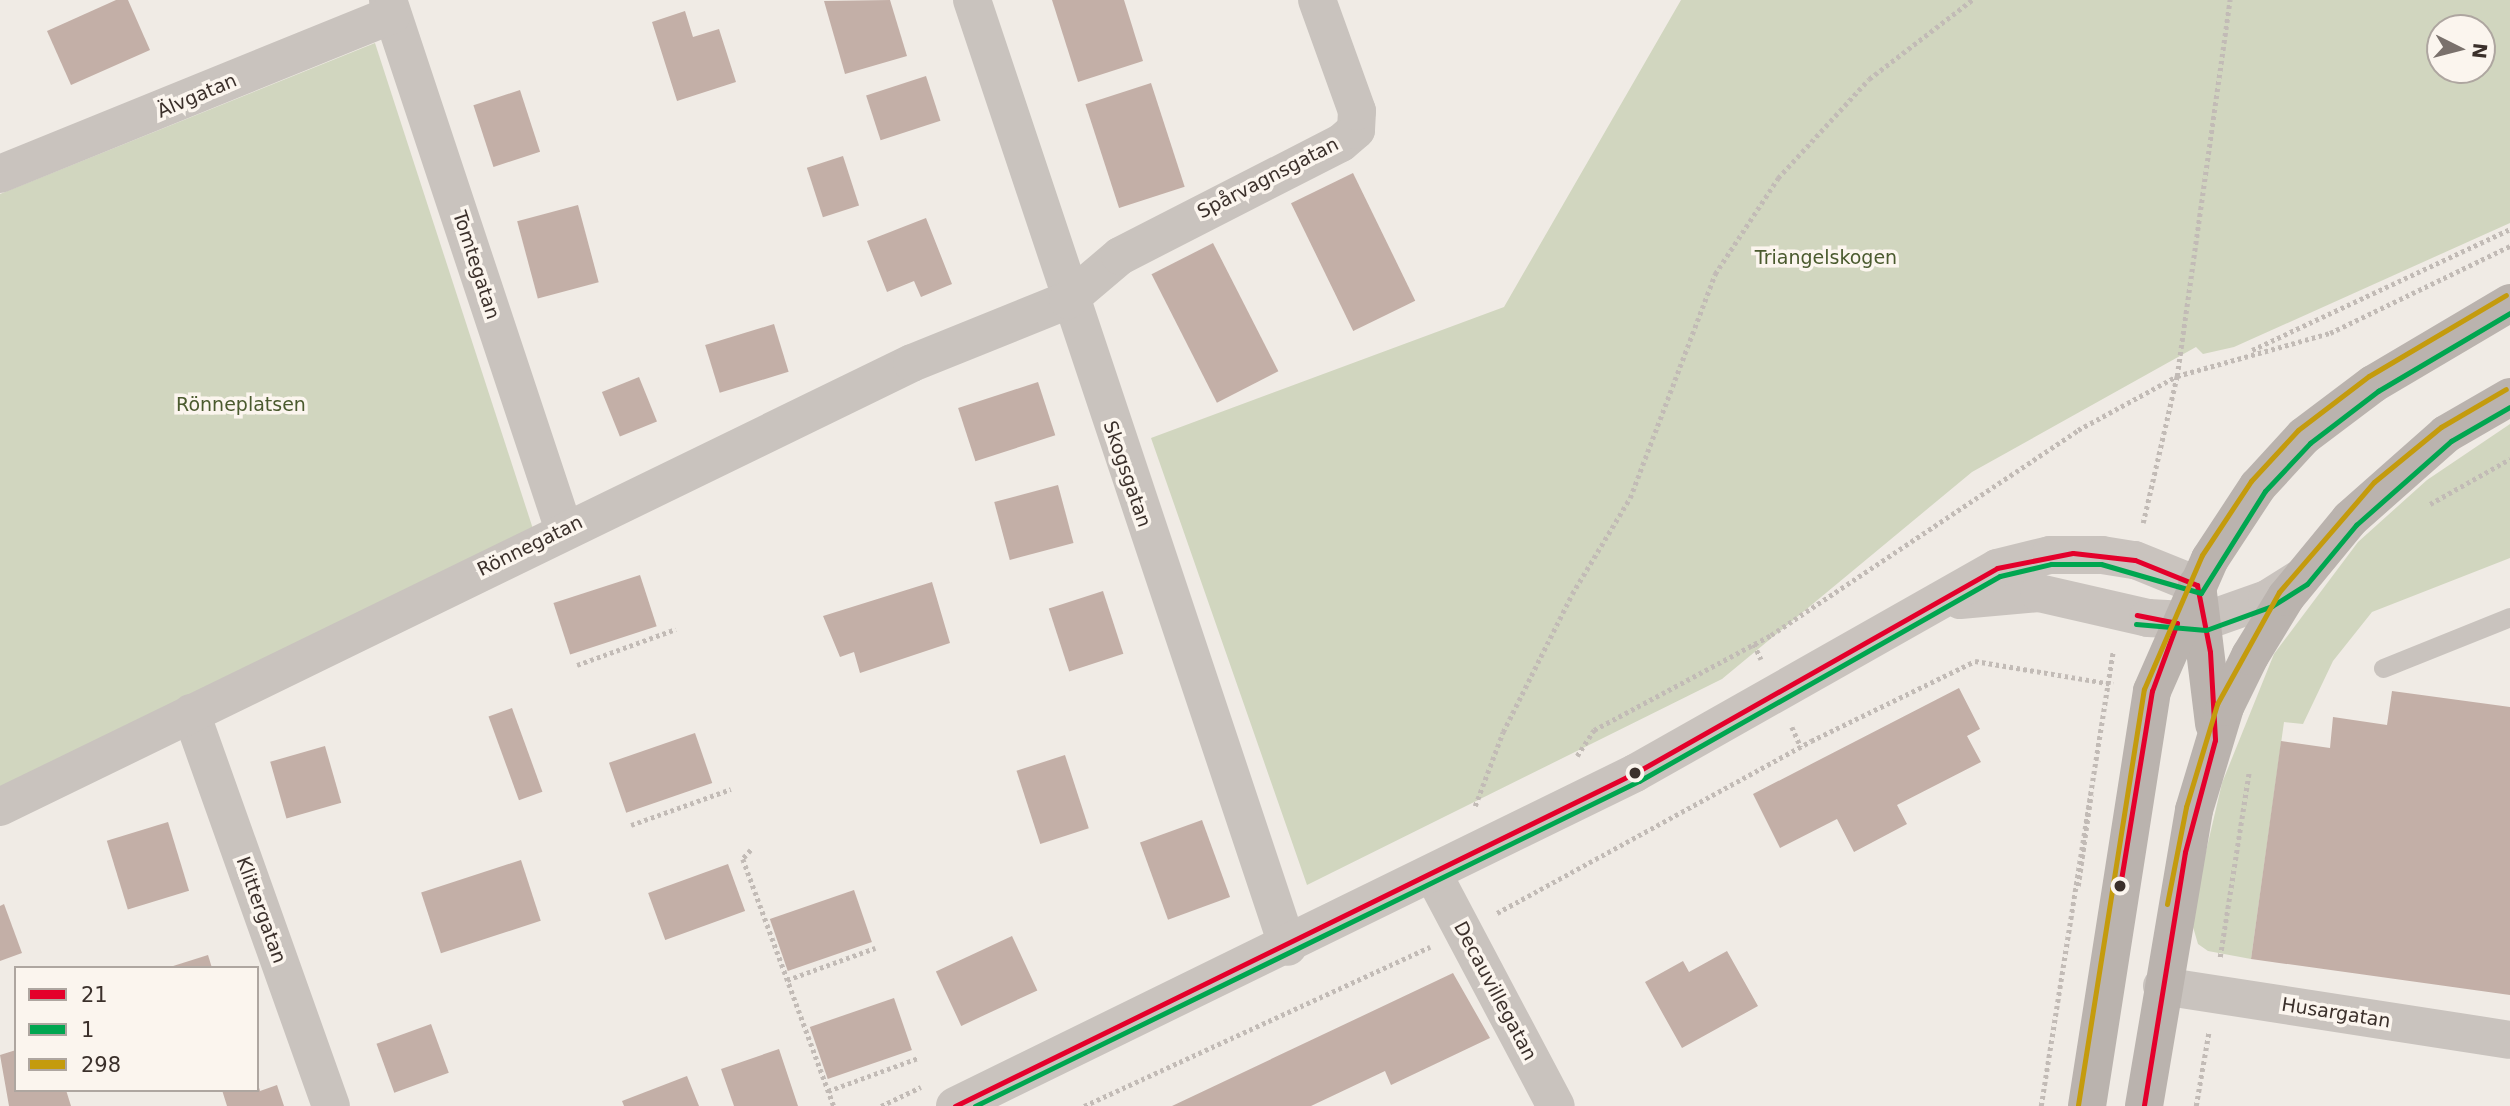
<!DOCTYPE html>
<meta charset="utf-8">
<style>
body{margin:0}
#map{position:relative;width:2510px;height:1106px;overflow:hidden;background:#f0ebe5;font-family:"DejaVu Sans",sans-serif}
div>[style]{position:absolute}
.green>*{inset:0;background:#d1d6bf}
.building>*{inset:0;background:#c3afa7;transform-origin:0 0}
.path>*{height:4.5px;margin-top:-2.25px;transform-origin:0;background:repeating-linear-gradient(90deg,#c2bbb6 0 3.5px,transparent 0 7px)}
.service>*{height:19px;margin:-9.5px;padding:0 9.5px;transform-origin:9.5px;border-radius:9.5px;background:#c9c3be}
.minor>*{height:38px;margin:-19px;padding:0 19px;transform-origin:19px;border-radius:19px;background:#c9c3be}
.tertiary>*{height:38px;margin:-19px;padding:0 19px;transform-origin:19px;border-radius:19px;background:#c9c3be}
.secondary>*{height:38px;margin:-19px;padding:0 19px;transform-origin:19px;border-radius:19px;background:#bab3ae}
.bus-1>*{height:5px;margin:-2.5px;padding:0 2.5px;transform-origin:2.5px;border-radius:2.5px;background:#e4002b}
.bus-2>*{height:5px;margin:-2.5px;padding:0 2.5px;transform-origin:2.5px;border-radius:2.5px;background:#00a650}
.bus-3>*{height:5px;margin:-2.5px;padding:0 2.5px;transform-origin:2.5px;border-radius:2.5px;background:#c49b0d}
.dots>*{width:19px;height:19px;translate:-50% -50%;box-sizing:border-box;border:4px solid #fbf5ee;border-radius:50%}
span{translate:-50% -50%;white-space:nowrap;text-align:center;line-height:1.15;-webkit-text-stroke:7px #fbf5ee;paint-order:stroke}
.street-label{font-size:19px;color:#3b302b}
.park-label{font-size:19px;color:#4a5a2e}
.legend{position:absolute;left:14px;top:966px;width:245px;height:126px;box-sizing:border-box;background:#fbf5ee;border:2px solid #aea6a0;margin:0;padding:9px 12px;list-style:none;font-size:21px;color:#3b302b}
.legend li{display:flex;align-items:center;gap:14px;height:35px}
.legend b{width:35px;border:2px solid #aea6a0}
.north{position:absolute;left:2426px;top:14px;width:70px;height:70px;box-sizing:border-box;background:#fbf5ee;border:2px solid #aea6a0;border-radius:50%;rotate:96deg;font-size:19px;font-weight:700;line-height:28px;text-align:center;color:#3b302b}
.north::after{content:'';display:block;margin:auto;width:24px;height:32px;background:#7a716c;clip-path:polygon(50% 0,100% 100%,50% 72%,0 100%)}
</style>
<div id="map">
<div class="green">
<i style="clip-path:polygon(evenodd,1681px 0,2510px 0,2510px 223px,2234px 347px,2203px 354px,2196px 347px,1972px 472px,1722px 679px,1307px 885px,1151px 438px,1504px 307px,1681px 0,2482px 28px,2482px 70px,2440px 70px,2440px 28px,2482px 28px)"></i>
<i style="clip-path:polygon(375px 43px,533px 529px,0 789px,0 194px)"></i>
<i style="clip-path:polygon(2510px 424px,2510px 558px,2372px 612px,2333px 661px,2303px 724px,2284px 722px,2251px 959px,2208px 951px,2198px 944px,2193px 927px,2200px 877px,2222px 783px,2274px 654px,2358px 542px,2427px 480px)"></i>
</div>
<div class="building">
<i style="clip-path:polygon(116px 0,128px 0,150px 50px,71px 85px,47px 31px)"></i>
<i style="clip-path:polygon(890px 0,907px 56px,845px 74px,824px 1px)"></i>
<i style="clip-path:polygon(1052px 0,1124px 0,1143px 61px,1078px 82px)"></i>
<i style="clip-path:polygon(685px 11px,693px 37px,719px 29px,736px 82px,677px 101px,652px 22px)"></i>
<i style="left:926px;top:76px;width:47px;height:63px;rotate:72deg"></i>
<i style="left:1151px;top:83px;width:109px;height:69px;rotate:72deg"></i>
<i style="left:520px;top:90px;width:65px;height:49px;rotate:72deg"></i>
<i style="left:843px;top:156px;width:52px;height:38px;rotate:72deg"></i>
<i style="left:1353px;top:173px;width:142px;height:69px;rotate:64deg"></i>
<i style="left:578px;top:205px;width:80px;height:63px;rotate:75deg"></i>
<i style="clip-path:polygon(926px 218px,952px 284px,921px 297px,914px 281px,887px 292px,867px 241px)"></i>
<i style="left:1213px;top:243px;width:144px;height:69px;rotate:63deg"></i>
<i style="left:774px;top:324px;width:50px;height:72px;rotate:73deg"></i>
<i style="left:639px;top:377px;width:48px;height:40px;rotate:68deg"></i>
<i style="left:1038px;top:382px;width:56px;height:84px;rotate:72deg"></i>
<i style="left:1058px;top:485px;width:60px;height:66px;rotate:75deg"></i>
<i style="left:640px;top:575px;width:54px;height:91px;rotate:72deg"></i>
<i style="clip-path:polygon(932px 582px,950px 643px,860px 673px,854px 652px,840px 657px,823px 616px)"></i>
<i style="left:1103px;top:591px;width:66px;height:57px;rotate:72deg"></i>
<i style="clip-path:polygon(1959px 688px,1980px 729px,1967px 736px,1981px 762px,1897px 805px,1907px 824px,1854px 852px,1837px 819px,1780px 848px,1753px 794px)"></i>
<i style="clip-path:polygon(2392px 691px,2510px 707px,2510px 995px,2251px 959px,2281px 741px,2330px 748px,2333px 717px,2387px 725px)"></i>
<i style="left:512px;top:708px;width:89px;height:25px;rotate:70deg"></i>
<i style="left:695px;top:733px;width:53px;height:91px;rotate:71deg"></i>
<i style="left:325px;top:746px;width:59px;height:57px;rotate:74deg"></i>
<i style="left:1065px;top:755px;width:77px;height:51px;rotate:72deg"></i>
<i style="left:1202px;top:820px;width:82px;height:66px;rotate:70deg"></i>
<i style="left:168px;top:822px;width:72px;height:64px;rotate:73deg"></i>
<i style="left:521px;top:860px;width:64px;height:105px;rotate:72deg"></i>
<i style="left:728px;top:864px;width:50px;height:85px;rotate:70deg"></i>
<i style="left:854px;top:890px;width:55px;height:89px;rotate:71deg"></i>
<i style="clip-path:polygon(4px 904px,22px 953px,0 961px,0 906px)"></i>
<i style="left:1012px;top:936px;width:60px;height:84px;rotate:65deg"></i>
<i style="clip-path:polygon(1727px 951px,1758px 1006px,1682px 1048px,1645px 982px,1683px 961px,1689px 972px)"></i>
<i style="clip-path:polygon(208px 955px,212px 968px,170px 968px,170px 967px)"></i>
<i style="clip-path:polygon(1453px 973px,1490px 1038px,1391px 1085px,1385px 1071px,1311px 1106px,1172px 1106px)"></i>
<i style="left:894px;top:998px;width:55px;height:89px;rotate:71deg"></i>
<i style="left:431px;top:1024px;width:52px;height:58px;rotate:70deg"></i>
<i style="clip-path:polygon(779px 1049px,798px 1106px,734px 1106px,721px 1069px)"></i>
<i style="clip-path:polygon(16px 1050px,16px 1090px,66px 1090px,71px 1106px,9px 1106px,0 1055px)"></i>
<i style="clip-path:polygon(687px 1076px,699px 1106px,624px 1106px,622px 1101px)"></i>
<i style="clip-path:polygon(258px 1084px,260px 1091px,277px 1085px,284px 1106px,227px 1106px,222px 1090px,257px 1090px)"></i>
</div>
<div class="path">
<i style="left:2252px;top:350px;width:285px;rotate:-25.1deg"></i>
<i style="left:2430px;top:504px;width:92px;rotate:-29.4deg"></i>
<i style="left:2143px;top:523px;width:151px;rotate:-77deg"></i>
<i style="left:2177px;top:376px;width:380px;rotate:-82deg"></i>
<i style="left:1754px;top:644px;width:17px;rotate:65deg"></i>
<i style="left:577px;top:665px;width:105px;rotate:-20deg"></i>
<i style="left:1792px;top:727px;width:22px;rotate:66deg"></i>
<i style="left:1577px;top:756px;width:31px;rotate:-57deg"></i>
<i style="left:1594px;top:730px;width:201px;rotate:-28.2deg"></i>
<i style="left:1771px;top:635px;width:369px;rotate:-33.7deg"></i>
<i style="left:2078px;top:430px;width:113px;rotate:-28.6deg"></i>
<i style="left:2177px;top:376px;width:159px;rotate:-15.7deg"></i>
<i style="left:2330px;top:333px;width:200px;rotate:-25.8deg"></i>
<i style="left:1475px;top:806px;width:79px;rotate:-69.3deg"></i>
<i style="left:1503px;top:732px;width:154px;rotate:-63.4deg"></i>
<i style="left:1572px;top:594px;width:112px;rotate:-58.9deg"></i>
<i style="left:1630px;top:498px;width:240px;rotate:-69.2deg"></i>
<i style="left:1715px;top:274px;width:115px;rotate:-56.7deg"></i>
<i style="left:1778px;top:178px;width:134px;rotate:-47.4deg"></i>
<i style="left:1869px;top:79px;width:130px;rotate:-37.5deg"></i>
<i style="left:631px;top:825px;width:106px;rotate:-19.8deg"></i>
<i style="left:751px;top:850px;width:12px;rotate:132deg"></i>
<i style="left:743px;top:859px;width:263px;rotate:69.8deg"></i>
<i style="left:2078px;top:886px;width:92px;rotate:-81.9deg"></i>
<i style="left:1497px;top:913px;width:358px;rotate:-28.7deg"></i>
<i style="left:1811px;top:741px;width:182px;rotate:-26deg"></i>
<i style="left:1975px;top:661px;width:140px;rotate:9.5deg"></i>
<i style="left:2220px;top:957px;width:187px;rotate:-81.1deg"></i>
<i style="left:787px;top:980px;width:94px;rotate:-20deg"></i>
<i style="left:828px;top:1091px;width:96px;rotate:-20.1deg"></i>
<i style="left:881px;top:1106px;width:44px;rotate:-25.4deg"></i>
<i style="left:1084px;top:1106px;width:381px;rotate:-24.7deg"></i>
<i style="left:2041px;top:1106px;width:461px;rotate:-81deg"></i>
<i style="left:2196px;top:1106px;width:76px;rotate:-80.2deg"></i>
</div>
<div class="service">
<i style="left:2383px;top:668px;width:137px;rotate:-21.9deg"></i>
</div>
<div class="minor">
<i style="left:388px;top:0;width:558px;rotate:71.63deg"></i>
<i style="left:972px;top:0;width:998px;rotate:71.55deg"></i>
<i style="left:0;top:174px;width:423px;rotate:-22.1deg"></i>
<i style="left:191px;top:713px;width:417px;rotate:70.4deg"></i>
<i style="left:0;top:807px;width:1014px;rotate:-25.96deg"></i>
<i style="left:912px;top:363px;width:168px;rotate:-22deg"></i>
<i style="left:1068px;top:300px;width:68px;rotate:-40.2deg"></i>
<i style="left:1120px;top:256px;width:248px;rotate:-27.1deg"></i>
<i style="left:1341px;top:143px;width:20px;rotate:-41deg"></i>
<i style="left:1356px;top:130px;width:19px;rotate:-87deg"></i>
<i style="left:1357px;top:111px;width:118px;rotate:-109.8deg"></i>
<i style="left:1434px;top:876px;width:260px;rotate:62.1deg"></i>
<i style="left:2162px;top:986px;width:352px;rotate:8.8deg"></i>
</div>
<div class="tertiary">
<i style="left:1960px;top:600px;width:79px;rotate:-5.1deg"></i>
<i style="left:2039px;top:593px;width:112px;rotate:12.9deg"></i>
<i style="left:2148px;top:618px;width:57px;rotate:3deg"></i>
<i style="left:2205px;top:621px;width:66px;rotate:-19.5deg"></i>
<i style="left:2267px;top:599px;width:40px;rotate:-32deg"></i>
<i style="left:955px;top:1106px;width:757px;rotate:-26.09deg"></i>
<i style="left:1635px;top:773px;width:416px;rotate:-29.5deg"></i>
<i style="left:1997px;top:568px;width:55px;rotate:-13.8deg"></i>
<i style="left:2050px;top:555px;width:52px"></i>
<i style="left:2102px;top:555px;width:33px;rotate:9deg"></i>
<i style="left:2135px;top:560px;width:67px;rotate:22deg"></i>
</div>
<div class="secondary">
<i style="left:2197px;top:585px;width:140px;rotate:83deg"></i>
<i style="left:2087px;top:1106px;width:420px;rotate:-81.1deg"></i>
<i style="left:2152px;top:691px;width:144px;rotate:-66.3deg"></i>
<i style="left:2210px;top:559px;width:87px;rotate:-56.7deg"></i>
<i style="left:2258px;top:486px;width:68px;rotate:-47.4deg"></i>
<i style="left:2304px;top:436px;width:86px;rotate:-37deg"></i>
<i style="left:2373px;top:384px;width:159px;rotate:-30.6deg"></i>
<i style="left:2144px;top:1106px;width:300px;rotate:-80.4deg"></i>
<i style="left:2194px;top:810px;width:108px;rotate:-73.2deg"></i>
<i style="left:2225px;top:707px;width:57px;rotate:-63.9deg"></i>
<i style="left:2250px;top:656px;width:69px;rotate:-58.6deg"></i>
<i style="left:2286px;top:597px;width:101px;rotate:-50.6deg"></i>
<i style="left:2350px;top:519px;width:128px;rotate:-41.5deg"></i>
<i style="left:2446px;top:434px;width:74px;rotate:-30deg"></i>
</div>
<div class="bus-1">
<i style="left:2119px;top:892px;width:204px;rotate:-80.7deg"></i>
<i style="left:2152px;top:691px;width:72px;rotate:-69.8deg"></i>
<i style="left:2177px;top:623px;width:41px;rotate:-168.7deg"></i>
<i style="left:955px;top:1106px;width:757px;rotate:-26.09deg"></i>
<i style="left:1635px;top:773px;width:416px;rotate:-29.5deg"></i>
<i style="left:1997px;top:568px;width:77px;rotate:-11.2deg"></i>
<i style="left:2073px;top:553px;width:62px;rotate:6.4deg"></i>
<i style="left:2135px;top:560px;width:67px;rotate:22deg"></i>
<i style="left:2197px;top:585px;width:68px;rotate:79deg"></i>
<i style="left:2210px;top:652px;width:88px;rotate:86.7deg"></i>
<i style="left:2215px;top:740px;width:116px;rotate:105deg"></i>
<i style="left:2185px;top:852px;width:257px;rotate:99.2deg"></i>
</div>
<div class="bus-2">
<i style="left:2136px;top:624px;width:70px;rotate:4.9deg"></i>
<i style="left:2206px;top:630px;width:70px;rotate:-20deg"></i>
<i style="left:2272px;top:606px;width:41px;rotate:-32.2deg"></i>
<i style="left:2307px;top:584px;width:77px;rotate:-50.3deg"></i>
<i style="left:2356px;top:525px;width:127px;rotate:-41.5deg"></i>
<i style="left:2451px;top:441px;width:68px;rotate:-30deg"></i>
<i style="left:975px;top:1106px;width:739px;rotate:-26.08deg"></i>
<i style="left:1639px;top:781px;width:415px;rotate:-29.6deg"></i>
<i style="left:2000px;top:576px;width:52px;rotate:-13.2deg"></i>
<i style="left:2051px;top:564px;width:50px"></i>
<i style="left:2101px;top:564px;width:104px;rotate:16.2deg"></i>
<i style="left:2201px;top:593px;width:120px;rotate:-57.9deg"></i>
<i style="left:2265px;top:491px;width:66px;rotate:-46.8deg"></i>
<i style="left:2310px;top:443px;width:86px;rotate:-37.4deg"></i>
<i style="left:2378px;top:391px;width:153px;rotate:-30.6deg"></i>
</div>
<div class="bus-3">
<i style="left:2167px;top:904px;width:99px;rotate:-78.9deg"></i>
<i style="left:2186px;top:807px;width:108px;rotate:-73.2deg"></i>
<i style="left:2217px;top:704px;width:128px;rotate:-61deg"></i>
<i style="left:2279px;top:592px;width:145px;rotate:-49.2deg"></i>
<i style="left:2374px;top:482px;width:87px;rotate:-39.4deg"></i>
<i style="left:2441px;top:427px;width:75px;rotate:-30.3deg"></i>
<i style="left:2078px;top:1105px;width:421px;rotate:-81deg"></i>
<i style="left:2144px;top:689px;width:146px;rotate:-66.6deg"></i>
<i style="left:2202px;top:555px;width:89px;rotate:-56.5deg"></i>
<i style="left:2251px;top:481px;width:69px;rotate:-47.3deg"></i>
<i style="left:2298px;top:430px;width:89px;rotate:-37.3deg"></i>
<i style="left:2369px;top:376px;width:159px;rotate:-30.6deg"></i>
</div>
<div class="dots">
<i style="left:1635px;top:773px;background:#3b302b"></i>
<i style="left:2120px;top:886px;background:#3b302b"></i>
</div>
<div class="street-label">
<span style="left:197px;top:96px;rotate:-23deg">Älvgatan</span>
<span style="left:1268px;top:178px;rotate:-27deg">Spårvagnsgatan</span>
<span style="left:476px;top:265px;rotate:72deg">Tomtegatan</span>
<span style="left:1127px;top:474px;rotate:71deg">Skogsgatan</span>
<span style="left:530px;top:546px;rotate:-26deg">Rönnegatan</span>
<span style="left:261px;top:910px;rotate:70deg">Klittergatan</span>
<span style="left:1495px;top:991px;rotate:62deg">Decauvillegatan</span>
<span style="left:2336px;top:1013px;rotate:9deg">Husargatan</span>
</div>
<div class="park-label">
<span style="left:1826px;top:258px">Triangelskogen</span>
<span style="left:241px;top:405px">Rönneplatsen</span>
</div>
<ul class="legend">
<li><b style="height:9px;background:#e4002b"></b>21</li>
<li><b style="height:9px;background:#00a650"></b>1</li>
<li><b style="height:9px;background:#c49b0d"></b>298</li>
</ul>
<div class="north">N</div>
</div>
